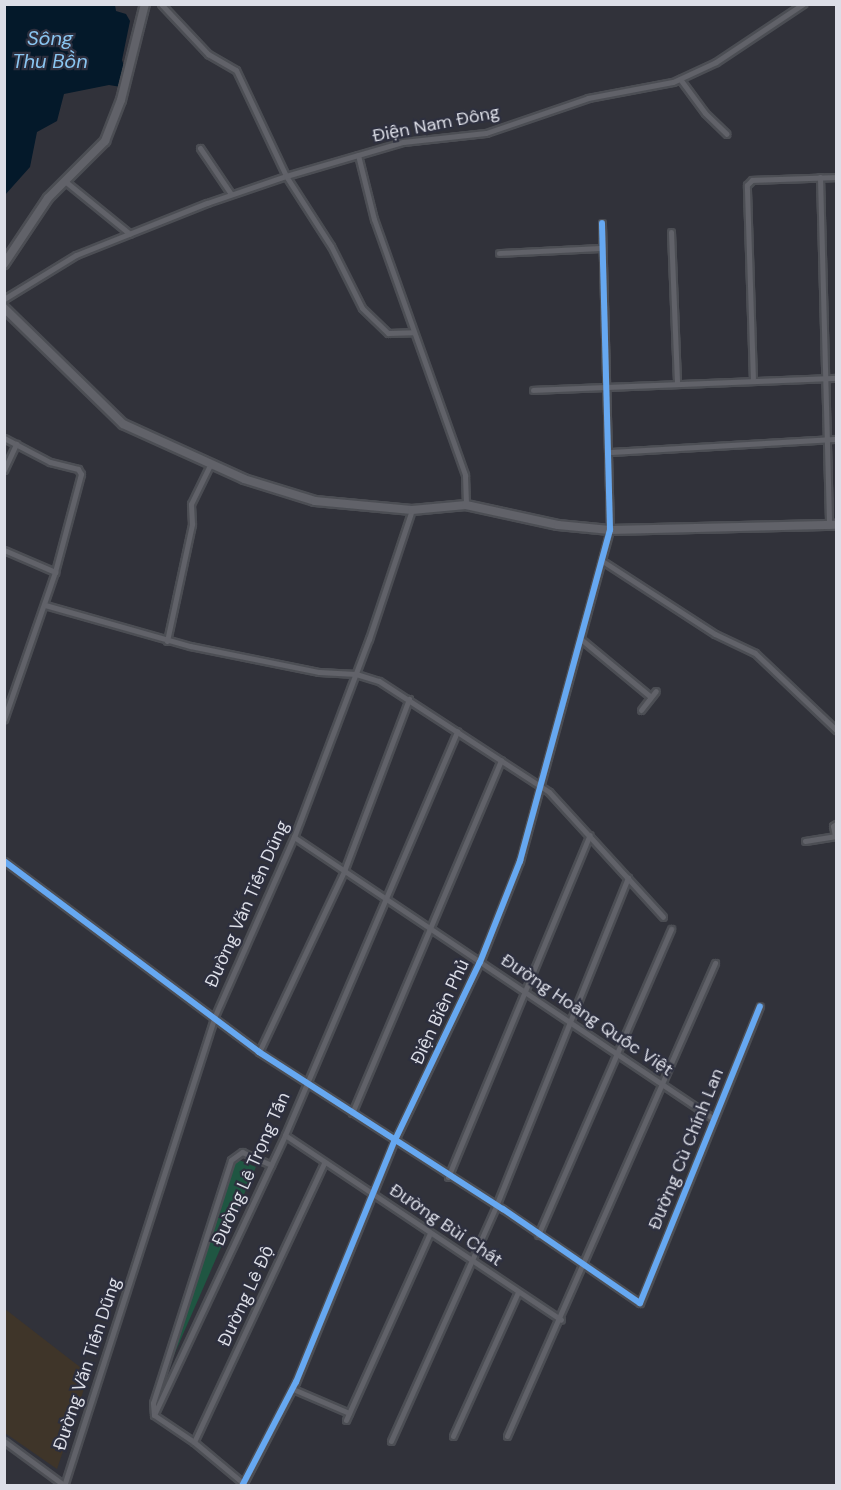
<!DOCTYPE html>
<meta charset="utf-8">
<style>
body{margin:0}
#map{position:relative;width:841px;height:1490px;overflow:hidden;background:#31323a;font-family:"DM Sans",sans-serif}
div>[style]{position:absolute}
.education>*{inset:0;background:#3f3529}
.green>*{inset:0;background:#1f5642}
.water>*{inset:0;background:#04192a}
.roads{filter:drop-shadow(2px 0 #4c4e54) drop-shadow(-2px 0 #4c4e54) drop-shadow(0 2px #4c4e54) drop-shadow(0 -2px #4c4e54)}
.minor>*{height:5px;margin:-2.5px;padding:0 2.5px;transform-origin:2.5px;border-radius:2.5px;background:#616269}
.secondary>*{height:8px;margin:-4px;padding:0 4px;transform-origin:4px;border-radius:4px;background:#616269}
.cycleway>*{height:6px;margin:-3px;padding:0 3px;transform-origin:3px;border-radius:3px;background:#66a8f1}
span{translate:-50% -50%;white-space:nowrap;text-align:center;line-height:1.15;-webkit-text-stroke:4.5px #2d2f3e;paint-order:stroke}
.street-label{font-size:18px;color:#dcdee7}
.water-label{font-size:20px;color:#8ac6f2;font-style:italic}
.frame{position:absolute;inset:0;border:6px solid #dcdee7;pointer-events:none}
</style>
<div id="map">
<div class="education">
<i style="clip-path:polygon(5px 1309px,89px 1374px,57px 1469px,5px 1433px)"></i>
</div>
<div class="green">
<i style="clip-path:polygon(234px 1158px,256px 1167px,170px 1364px,168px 1362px)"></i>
</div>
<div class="water">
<i style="clip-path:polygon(5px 5px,115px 5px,116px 11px,126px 14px,130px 21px,122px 60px,125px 69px,121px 87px,109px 85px,64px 94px,57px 121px,37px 132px,30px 167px,5px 195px)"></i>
</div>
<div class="roads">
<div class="minor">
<i style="left:161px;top:4px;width:69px;rotate:46.8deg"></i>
<i style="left:208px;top:54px;width:32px;rotate:30deg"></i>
<i style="left:236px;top:70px;width:117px;rotate:64.7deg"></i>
<i style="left:286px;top:176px;width:83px;rotate:57.3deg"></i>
<i style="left:331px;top:246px;width:69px;rotate:63.4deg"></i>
<i style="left:362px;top:308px;width:36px;rotate:44deg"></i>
<i style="left:388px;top:333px;width:25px;rotate:-2deg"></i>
<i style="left:680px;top:79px;width:42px;rotate:53.7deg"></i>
<i style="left:705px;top:113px;width:30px;rotate:44deg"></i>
<i style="left:200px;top:148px;width:55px;rotate:56deg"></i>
<i style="left:358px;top:155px;width:66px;rotate:76deg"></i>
<i style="left:374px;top:219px;width:272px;rotate:70.4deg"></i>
<i style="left:465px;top:475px;width:30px;rotate:88deg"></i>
<i style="left:820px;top:177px;width:349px;rotate:88.5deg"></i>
<i style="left:66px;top:182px;width:82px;rotate:39.1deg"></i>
<i style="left:671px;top:232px;width:151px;rotate:87.7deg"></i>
<i style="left:499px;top:253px;width:104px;rotate:-2.8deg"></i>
<i style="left:4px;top:299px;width:84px;rotate:-31.4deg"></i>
<i style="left:76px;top:255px;width:141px;rotate:-21.7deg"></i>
<i style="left:207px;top:203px;width:83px;rotate:-18.9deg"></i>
<i style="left:286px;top:176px;width:122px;rotate:-16.2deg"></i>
<i style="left:403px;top:142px;width:83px;rotate:-6.2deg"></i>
<i style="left:486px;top:133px;width:108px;rotate:-18.9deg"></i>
<i style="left:588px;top:98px;width:86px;rotate:-10.7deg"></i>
<i style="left:673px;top:82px;width:47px;rotate:-24.9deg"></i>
<i style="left:716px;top:62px;width:105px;rotate:-33.7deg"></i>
<i style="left:753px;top:381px;width:196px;rotate:-91.8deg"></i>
<i style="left:747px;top:185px;width:7px;rotate:-45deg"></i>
<i style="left:752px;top:180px;width:84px;rotate:-2deg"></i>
<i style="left:533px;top:390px;width:303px;rotate:-2.3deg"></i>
<i style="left:4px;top:438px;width:52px;rotate:27.6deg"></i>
<i style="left:50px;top:462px;width:29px;rotate:14deg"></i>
<i style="left:78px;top:469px;width:6px;rotate:59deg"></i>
<i style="left:81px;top:474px;width:101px;rotate:104.9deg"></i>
<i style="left:55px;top:572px;width:156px;rotate:109.1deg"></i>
<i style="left:609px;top:452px;width:227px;rotate:-3.3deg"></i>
<i style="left:4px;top:470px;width:29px;rotate:-65deg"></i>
<i style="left:4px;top:550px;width:56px;rotate:23.3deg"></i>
<i style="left:604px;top:562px;width:132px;rotate:33deg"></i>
<i style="left:715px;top:634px;width:44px;rotate:25.4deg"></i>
<i style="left:755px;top:653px;width:112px;rotate:43.5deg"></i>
<i style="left:45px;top:605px;width:151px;rotate:15.8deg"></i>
<i style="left:190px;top:646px;width:132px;rotate:11.4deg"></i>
<i style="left:319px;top:672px;width:37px;rotate:3deg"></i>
<i style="left:356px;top:674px;width:24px;rotate:17deg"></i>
<i style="left:379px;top:681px;width:203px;rotate:33.1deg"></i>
<i style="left:549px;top:792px;width:169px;rotate:47.6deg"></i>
<i style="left:582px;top:640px;width:89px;rotate:39.6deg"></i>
<i style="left:167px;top:641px;width:120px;rotate:-77.9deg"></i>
<i style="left:192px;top:524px;width:20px;rotate:-93deg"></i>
<i style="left:191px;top:504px;width:46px;rotate:-64deg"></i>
<i style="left:641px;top:710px;width:24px;rotate:-52deg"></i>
<i style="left:294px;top:837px;width:506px;rotate:33.88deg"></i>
<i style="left:805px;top:841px;width:30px;rotate:-9deg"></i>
<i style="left:835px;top:836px;width:10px;rotate:-101deg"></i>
<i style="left:833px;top:826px;width:4px;rotate:-34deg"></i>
<i style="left:4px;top:861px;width:319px;rotate:36.8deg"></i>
<i style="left:259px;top:1052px;width:290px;rotate:32.8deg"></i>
<i style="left:503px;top:1209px;width:166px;rotate:34.5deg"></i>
<i style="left:640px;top:1303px;width:320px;rotate:-68deg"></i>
<i style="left:259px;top:1052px;width:200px;rotate:-64.8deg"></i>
<i style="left:344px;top:871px;width:184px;rotate:-69.3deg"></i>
<i style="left:352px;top:1113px;width:383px;rotate:-67.1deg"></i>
<i style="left:285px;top:1135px;width:332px;rotate:33.8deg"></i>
<i style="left:448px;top:1177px;width:370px;rotate:-67.5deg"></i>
<i style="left:538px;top:1235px;width:334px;rotate:-66.5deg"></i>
<i style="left:293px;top:1389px;width:61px;rotate:23.2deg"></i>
<i style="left:154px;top:1415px;width:309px;rotate:-64.9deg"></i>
<i style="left:285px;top:1135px;width:439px;rotate:-66.9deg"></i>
<i style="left:154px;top:1415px;width:12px;rotate:-95deg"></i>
<i style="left:153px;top:1403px;width:255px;rotate:-72.2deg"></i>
<i style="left:231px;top:1160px;width:14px;rotate:-36deg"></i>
<i style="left:242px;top:1152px;width:32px;rotate:24deg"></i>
<i style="left:154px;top:1415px;width:48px;rotate:34deg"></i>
<i style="left:194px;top:1442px;width:64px;rotate:39.9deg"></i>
<i style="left:346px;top:1420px;width:205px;rotate:-65.8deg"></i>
<i style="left:453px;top:1436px;width:158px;rotate:-65.7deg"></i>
<i style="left:507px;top:1436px;width:517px;rotate:-66.26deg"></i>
<i style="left:4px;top:1441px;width:76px;rotate:36.4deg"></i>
<i style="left:391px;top:1441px;width:257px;rotate:-65.9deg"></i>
<i style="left:496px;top:1206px;width:354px;rotate:-68.1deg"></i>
<i style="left:194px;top:1442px;width:308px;rotate:-65deg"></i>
<i style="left:64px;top:1486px;width:491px;rotate:-72.2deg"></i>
<i style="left:214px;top:1018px;width:198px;rotate:-66.2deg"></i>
<i style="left:294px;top:837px;width:212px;rotate:-69.3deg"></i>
<i style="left:369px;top:639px;width:136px;rotate:-71.6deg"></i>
<i style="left:242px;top:1486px;width:117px;rotate:-62.6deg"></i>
<i style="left:296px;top:1382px;width:259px;rotate:-67.8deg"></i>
<i style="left:394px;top:1142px;width:199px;rotate:-64.5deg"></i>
<i style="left:480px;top:962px;width:109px;rotate:-68.4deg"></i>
<i style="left:520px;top:861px;width:343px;rotate:-74.8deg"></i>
<i style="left:610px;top:530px;width:307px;rotate:-91.5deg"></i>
</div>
<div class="secondary">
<i style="left:4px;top:264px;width:79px;rotate:-56.3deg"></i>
<i style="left:48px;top:198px;width:81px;rotate:-45deg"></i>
<i style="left:105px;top:141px;width:44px;rotate:-68.7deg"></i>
<i style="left:121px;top:100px;width:99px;rotate:-76deg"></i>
<i style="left:4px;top:308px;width:166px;rotate:44.3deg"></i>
<i style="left:123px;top:424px;width:133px;rotate:24.4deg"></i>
<i style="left:244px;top:479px;width:74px;rotate:17.2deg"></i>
<i style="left:315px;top:501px;width:97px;rotate:5.3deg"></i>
<i style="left:412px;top:510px;width:54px;rotate:-5.3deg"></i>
<i style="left:466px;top:505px;width:94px;rotate:12.3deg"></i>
<i style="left:558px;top:525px;width:52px;rotate:5.5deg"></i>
<i style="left:610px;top:530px;width:226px;rotate:-1.3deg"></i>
</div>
</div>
<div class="cycleway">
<i style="left:4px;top:861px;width:319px;rotate:36.8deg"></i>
<i style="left:259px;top:1052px;width:290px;rotate:32.8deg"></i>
<i style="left:503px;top:1209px;width:166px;rotate:34.5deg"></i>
<i style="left:640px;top:1303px;width:320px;rotate:-68deg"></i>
<i style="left:242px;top:1486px;width:117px;rotate:-62.6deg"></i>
<i style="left:296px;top:1382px;width:259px;rotate:-67.8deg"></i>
<i style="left:394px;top:1142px;width:199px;rotate:-64.5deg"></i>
<i style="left:480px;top:962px;width:109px;rotate:-68.4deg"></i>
<i style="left:520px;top:861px;width:343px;rotate:-74.8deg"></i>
<i style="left:610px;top:530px;width:307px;rotate:-91.5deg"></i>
</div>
<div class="street-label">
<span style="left:436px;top:124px;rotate:-11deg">Điện Nam Đông</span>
<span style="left:247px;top:904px;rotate:-66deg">Đường Văn Tiến Dũng</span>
<span style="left:440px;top:1012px;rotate:-65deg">Điện Biên Phủ</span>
<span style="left:587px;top:1015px;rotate:34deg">Đường Hoàng Quốc Việt</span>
<span style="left:686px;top:1149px;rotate:-68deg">Đường Cù Chính Lan</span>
<span style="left:251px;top:1169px;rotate:-66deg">Đường Lê Trọng Tấn</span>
<span style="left:446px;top:1225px;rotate:34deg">Đường Bùi Chát</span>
<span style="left:246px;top:1296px;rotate:-65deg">Đường Lê Độ</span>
<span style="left:87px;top:1364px;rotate:-72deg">Đường Văn Tiến Dũng</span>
</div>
<div class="water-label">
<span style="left:50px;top:50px">Sông<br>Thu Bồn</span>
</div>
<div class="frame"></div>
</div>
